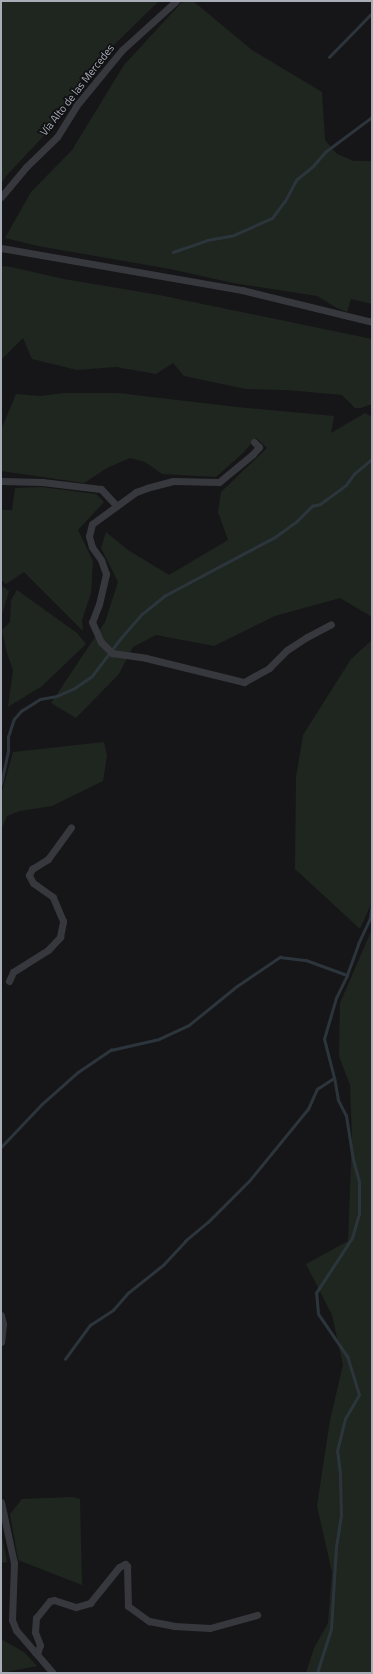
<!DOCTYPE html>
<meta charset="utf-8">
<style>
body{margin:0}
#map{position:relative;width:373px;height:1674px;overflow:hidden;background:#161618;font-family:"Titillium Web",sans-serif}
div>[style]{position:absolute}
.green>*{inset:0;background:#1e261f}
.stream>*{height:2.5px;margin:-1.25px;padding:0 1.25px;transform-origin:1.25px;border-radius:1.25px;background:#2c353c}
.street>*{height:7px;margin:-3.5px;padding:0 3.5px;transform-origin:3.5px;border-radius:3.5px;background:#37383d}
span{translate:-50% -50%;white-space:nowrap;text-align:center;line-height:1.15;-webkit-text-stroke:3.5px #111113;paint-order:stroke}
.street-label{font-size:11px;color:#a8adb8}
.frame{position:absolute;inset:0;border:2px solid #a8adb8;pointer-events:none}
</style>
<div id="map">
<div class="green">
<i style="clip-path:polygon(1px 1px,159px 1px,86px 72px,54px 125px,7px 175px,1px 184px)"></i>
<i style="clip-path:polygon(183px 1px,193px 1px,252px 50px,322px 92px,325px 140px,337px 154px,354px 161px,372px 161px,372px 304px,351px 299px,347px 312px,337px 308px,317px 296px,233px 283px,170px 269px,38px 246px,5px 238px,31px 192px,72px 150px,124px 65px)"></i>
<i style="clip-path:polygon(1px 266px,11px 267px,64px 279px,159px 295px,372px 339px,372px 404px,361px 408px,355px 408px,342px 395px,286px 390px,246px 389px,184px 376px,173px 363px,156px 374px,116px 367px,77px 370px,32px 359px,23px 338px,1px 360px)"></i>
<i style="clip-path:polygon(64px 393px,118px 393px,237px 407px,334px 416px,331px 433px,365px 413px,372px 417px,372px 617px,340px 598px,275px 616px,214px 646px,156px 635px,133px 647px,119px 674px,76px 718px,51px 703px,105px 622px,118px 582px,101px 548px,106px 532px,128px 550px,169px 575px,228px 540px,218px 512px,221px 492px,267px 448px,256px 438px,243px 453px,216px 477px,162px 474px,145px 462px,130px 458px,107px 468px,84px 483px,1px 471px,1px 430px,16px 394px,40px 396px)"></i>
<i style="clip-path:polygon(41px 487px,96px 494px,104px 502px,78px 530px,93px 561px,91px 593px,82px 620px,83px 631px,24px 572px,6px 584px,1px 580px,1px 510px,12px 510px,15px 488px)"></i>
<i style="clip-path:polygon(1px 585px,9px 591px,1px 618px)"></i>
<i style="clip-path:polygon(17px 590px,77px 633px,86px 644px,42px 686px,8px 707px,13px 670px,6px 650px,2px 630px,10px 622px,11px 600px)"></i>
<i style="clip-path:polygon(372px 640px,372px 902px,360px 929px,295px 869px,296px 777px,303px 735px,351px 659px)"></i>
<i style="clip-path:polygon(104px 742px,107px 756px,103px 781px,52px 806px,20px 811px,7px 816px,1px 830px,1px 795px,13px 752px)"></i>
<i style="clip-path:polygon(372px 929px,372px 1673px,306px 1673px,314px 1648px,328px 1623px,332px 1572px,317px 1506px,330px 1420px,343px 1365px,332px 1315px,306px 1264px,348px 1241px,352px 1138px,350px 1085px,339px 1056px,340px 1003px)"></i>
<i style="clip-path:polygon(72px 1497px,80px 1499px,82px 1585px,18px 1560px,10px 1514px,22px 1499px)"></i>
<i style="clip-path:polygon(1px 1532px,7px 1562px,1px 1563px)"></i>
<i style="clip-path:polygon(1px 1639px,24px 1652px,37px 1666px,1px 1673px)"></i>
</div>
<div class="stream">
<i style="left:329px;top:57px;width:62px;rotate:-45.7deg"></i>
<i style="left:173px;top:252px;width:36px;rotate:-19deg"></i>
<i style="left:207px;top:240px;width:27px;rotate:-10deg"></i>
<i style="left:234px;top:235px;width:42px;rotate:-24.1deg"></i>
<i style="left:272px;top:218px;width:21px;rotate:-53deg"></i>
<i style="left:285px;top:201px;width:24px;rotate:-62deg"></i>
<i style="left:296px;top:180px;width:22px;rotate:-39deg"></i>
<i style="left:313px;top:166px;width:18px;rotate:-49deg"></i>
<i style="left:325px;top:152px;width:59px;rotate:-36.7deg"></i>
<i style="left:1px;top:784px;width:35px;rotate:-78deg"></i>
<i style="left:8px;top:750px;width:13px;rotate:-90deg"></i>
<i style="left:8px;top:737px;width:19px;rotate:-72deg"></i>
<i style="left:14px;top:719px;width:11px;rotate:-49deg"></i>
<i style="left:21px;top:711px;width:22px;rotate:-32deg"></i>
<i style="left:40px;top:699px;width:17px;rotate:-10deg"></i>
<i style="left:57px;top:696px;width:17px;rotate:-24deg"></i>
<i style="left:73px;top:689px;width:23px;rotate:-34deg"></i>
<i style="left:92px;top:676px;width:46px;rotate:-52.9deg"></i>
<i style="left:120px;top:639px;width:33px;rotate:-49deg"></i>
<i style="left:142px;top:614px;width:28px;rotate:-39deg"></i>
<i style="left:164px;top:596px;width:126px;rotate:-28deg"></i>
<i style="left:275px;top:537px;width:26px;rotate:-36deg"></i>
<i style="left:296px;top:522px;width:23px;rotate:-45deg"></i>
<i style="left:312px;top:506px;width:8px;rotate:-14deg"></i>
<i style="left:320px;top:504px;width:32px;rotate:-36deg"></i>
<i style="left:346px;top:485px;width:14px;rotate:-54deg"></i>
<i style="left:354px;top:474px;width:23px;rotate:-40deg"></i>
<i style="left:1px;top:1147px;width:59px;rotate:-46.4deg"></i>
<i style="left:42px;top:1104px;width:48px;rotate:-41.6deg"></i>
<i style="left:78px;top:1072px;width:40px;rotate:-34deg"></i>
<i style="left:111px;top:1050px;width:49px;rotate:-12.9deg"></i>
<i style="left:159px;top:1039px;width:33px;rotate:-25deg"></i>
<i style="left:189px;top:1025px;width:62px;rotate:-39.1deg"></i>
<i style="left:237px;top:986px;width:52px;rotate:-34deg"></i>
<i style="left:280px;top:957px;width:26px;rotate:7deg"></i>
<i style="left:306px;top:960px;width:44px;rotate:20.1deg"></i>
<i style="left:65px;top:1359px;width:42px;rotate:-53.7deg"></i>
<i style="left:90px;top:1325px;width:27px;rotate:-33deg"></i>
<i style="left:113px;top:1310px;width:23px;rotate:-49deg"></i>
<i style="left:128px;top:1293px;width:45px;rotate:-38.7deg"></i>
<i style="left:163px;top:1265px;width:33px;rotate:-47deg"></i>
<i style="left:185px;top:1241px;width:30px;rotate:-40deg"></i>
<i style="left:208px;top:1222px;width:58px;rotate:-45deg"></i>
<i style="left:249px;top:1181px;width:93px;rotate:-50.7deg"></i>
<i style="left:308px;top:1109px;width:22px;rotate:-66deg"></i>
<i style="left:317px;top:1089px;width:20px;rotate:-33deg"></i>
<i style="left:317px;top:1673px;width:46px;rotate:-72.3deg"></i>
<i style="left:331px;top:1629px;width:82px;rotate:-86.5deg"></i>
<i style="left:336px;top:1547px;width:31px;rotate:-81deg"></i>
<i style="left:341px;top:1516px;width:42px;rotate:-91.4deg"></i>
<i style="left:340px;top:1474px;width:23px;rotate:-97deg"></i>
<i style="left:337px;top:1451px;width:33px;rotate:-76deg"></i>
<i style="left:345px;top:1419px;width:28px;rotate:-60deg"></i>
<i style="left:359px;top:1395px;width:39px;rotate:-107deg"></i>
<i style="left:348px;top:1358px;width:53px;rotate:-124.3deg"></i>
<i style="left:318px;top:1314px;width:21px;rotate:-95deg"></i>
<i style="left:316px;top:1293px;width:66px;rotate:-56.8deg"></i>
<i style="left:352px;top:1238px;width:25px;rotate:-74deg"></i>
<i style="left:359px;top:1214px;width:32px;rotate:-90deg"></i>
<i style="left:359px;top:1182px;width:23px;rotate:-105deg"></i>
<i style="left:353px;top:1160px;width:45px;rotate:-99deg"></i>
<i style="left:346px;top:1116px;width:18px;rotate:-117deg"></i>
<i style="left:338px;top:1100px;width:22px;rotate:-100deg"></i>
<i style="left:334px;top:1078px;width:40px;rotate:-104.4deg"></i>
<i style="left:324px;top:1039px;width:43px;rotate:-73.7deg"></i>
<i style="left:336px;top:998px;width:25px;rotate:-64deg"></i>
<i style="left:347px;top:975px;width:33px;rotate:-70deg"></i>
<i style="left:358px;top:944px;width:29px;rotate:-65deg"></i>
<i style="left:370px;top:918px;width:15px;rotate:-82deg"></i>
</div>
<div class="street">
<i style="left:1px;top:197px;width:39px;rotate:-50deg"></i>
<i style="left:26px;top:167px;width:43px;rotate:-44.1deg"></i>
<i style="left:57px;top:137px;width:36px;rotate:-58deg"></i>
<i style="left:76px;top:106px;width:72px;rotate:-50.6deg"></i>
<i style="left:122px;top:50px;width:73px;rotate:-42.2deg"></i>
<i style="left:1px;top:248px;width:245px;rotate:9.9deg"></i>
<i style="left:242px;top:290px;width:134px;rotate:13.8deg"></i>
<i style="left:254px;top:442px;width:7px;rotate:45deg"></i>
<i style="left:259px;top:447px;width:9px;rotate:131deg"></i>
<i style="left:253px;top:454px;width:44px;rotate:140.5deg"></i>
<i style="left:219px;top:482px;width:46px;rotate:-178.8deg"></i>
<i style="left:173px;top:481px;width:27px;rotate:165deg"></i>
<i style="left:147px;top:488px;width:12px;rotate:160deg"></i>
<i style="left:136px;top:492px;width:54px;rotate:144deg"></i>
<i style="left:92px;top:524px;width:12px;rotate:104deg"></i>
<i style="left:89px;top:536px;width:11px;rotate:75deg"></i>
<i style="left:92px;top:547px;width:16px;rotate:55deg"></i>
<i style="left:101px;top:560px;width:15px;rotate:70deg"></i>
<i style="left:106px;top:574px;width:31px;rotate:103deg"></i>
<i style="left:99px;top:604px;width:19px;rotate:111deg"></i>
<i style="left:92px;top:622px;width:22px;rotate:66deg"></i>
<i style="left:101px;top:642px;width:16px;rotate:45deg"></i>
<i style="left:112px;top:653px;width:34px;rotate:8deg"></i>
<i style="left:146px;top:658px;width:101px;rotate:13.8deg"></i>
<i style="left:244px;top:682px;width:29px;rotate:-29deg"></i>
<i style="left:269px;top:668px;width:25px;rotate:-45deg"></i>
<i style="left:287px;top:650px;width:24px;rotate:-33deg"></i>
<i style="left:307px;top:637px;width:27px;rotate:-28deg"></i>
<i style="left:1px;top:481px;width:41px;rotate:1.4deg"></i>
<i style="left:42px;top:482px;width:59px;rotate:6.8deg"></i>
<i style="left:101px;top:489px;width:23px;rotate:47deg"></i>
<i style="left:9px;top:981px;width:10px;rotate:-66deg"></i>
<i style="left:13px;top:972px;width:41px;rotate:-32.2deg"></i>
<i style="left:48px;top:950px;width:18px;rotate:-47deg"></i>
<i style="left:60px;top:937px;width:16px;rotate:-79deg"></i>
<i style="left:63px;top:921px;width:26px;rotate:-113deg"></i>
<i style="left:53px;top:897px;width:24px;rotate:-145deg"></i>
<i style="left:33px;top:883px;width:9px;rotate:-117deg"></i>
<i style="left:29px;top:875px;width:7px;rotate:-63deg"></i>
<i style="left:32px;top:869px;width:19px;rotate:-32deg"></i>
<i style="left:48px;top:859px;width:39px;rotate:-54deg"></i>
<i style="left:1px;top:1315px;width:9px;rotate:77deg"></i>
<i style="left:3px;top:1324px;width:18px;rotate:96deg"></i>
<i style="left:1px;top:1502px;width:62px;rotate:78deg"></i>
<i style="left:14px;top:1563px;width:57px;rotate:92deg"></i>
<i style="left:12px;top:1620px;width:11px;rotate:68deg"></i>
<i style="left:16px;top:1630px;width:57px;rotate:49.3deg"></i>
<i style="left:35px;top:1652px;width:3px;rotate:-18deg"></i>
<i style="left:38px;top:1651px;width:6px;rotate:-72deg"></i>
<i style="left:40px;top:1645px;width:14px;rotate:-111deg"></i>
<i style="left:35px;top:1632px;width:14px;rotate:-86deg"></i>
<i style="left:36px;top:1618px;width:22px;rotate:-51deg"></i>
<i style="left:50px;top:1601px;width:4px;rotate:-14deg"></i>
<i style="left:54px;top:1600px;width:23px;rotate:18deg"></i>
<i style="left:76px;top:1607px;width:15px;rotate:-16deg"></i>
<i style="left:90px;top:1603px;width:46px;rotate:-51.1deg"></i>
<i style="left:119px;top:1567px;width:7px;rotate:-27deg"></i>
<i style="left:125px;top:1564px;width:3px;rotate:45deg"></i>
<i style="left:127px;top:1566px;width:40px;rotate:88.6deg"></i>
<i style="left:128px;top:1606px;width:26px;rotate:36deg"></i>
<i style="left:149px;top:1621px;width:25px;rotate:11deg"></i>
<i style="left:174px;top:1626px;width:36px;rotate:3deg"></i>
<i style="left:210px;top:1628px;width:49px;rotate:-15.5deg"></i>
</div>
<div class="street-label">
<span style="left:77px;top:90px;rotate:-52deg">Vía Alto de las Mercedes</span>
</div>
<div class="frame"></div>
</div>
